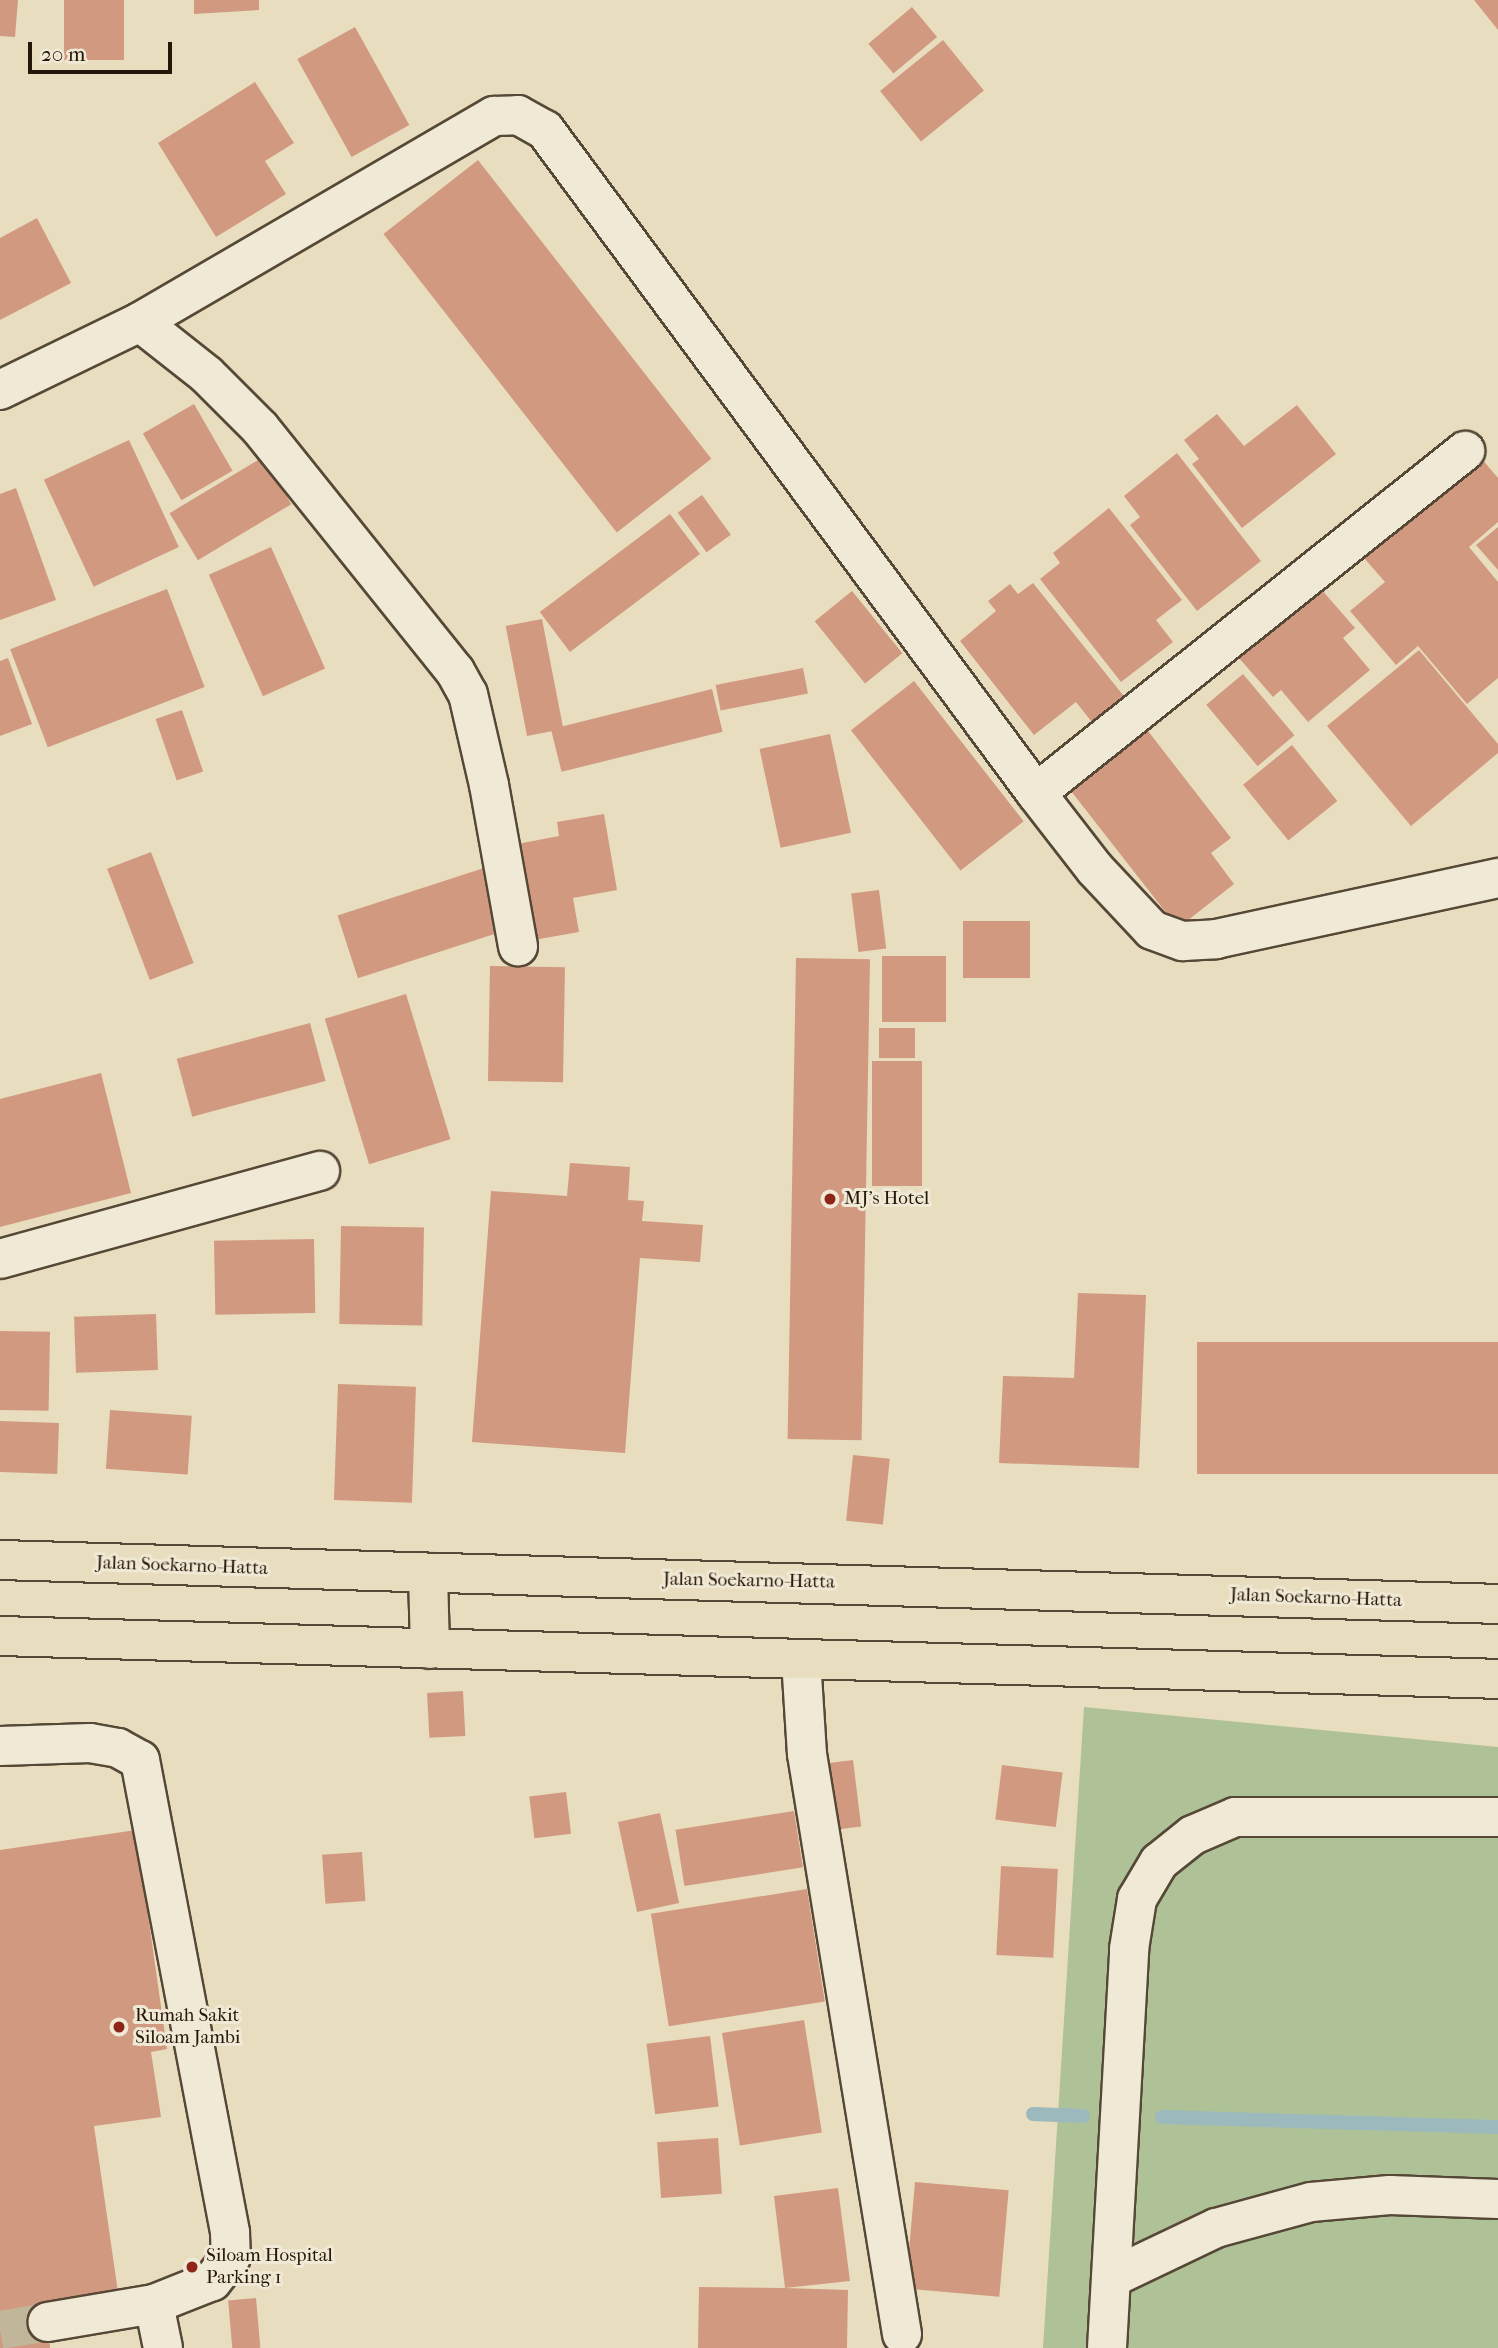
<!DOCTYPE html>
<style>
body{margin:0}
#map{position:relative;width:1498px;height:2348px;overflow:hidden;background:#e8ddbe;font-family:"IM FELL French Canon",serif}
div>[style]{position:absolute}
.green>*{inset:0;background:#afc297}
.stream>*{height:14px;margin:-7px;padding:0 7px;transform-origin:7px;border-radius:7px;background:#9cb9bd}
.building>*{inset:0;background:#d19a80;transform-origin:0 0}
.minor-tunnel>*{height:38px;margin-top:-19px;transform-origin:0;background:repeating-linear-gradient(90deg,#c1b59a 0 38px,transparent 0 57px)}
.roads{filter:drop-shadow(2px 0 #564836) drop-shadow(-2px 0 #564836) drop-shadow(0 2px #564836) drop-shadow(0 -2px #564836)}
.minor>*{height:38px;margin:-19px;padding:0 19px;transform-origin:19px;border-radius:19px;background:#f0e9d5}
.highway>*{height:38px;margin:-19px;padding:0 19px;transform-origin:19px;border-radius:19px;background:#e8ddbe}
.dots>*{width:19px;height:19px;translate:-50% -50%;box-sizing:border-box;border:4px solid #f0e9d5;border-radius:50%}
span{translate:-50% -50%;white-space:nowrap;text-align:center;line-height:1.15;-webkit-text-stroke:6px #f0e9d5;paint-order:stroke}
.poi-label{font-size:19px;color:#261608}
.left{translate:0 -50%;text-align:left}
.street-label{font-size:19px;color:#261608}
.scale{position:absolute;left:28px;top:42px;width:144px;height:32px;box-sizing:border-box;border:4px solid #261608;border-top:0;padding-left:9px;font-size:21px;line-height:24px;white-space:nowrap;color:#261608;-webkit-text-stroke:5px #f0e9d5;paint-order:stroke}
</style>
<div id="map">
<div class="green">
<i style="clip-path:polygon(1084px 1707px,1498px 1747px,1498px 2348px,1043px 2348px)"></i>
</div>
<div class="stream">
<i style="left:1033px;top:2114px;width:50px;rotate:2.3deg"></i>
<i style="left:1162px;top:2117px;width:336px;rotate:1.7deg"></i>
</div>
<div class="building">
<i style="clip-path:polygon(0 0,18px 0,15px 37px,0 36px)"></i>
<i style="left:64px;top:0;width:60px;height:60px"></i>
<i style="clip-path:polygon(194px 0,259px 0,259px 10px,194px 14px)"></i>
<i style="clip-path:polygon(1474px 0,1498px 0,1498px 30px)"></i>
<i style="left:912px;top:7px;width:39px;height:57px;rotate:50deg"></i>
<i style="left:355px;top:27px;width:112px;height:66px;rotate:61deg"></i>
<i style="left:943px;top:40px;width:65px;height:81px;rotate:51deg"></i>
<i style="clip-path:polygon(255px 82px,294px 143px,265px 161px,286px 194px,216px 237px,158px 143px)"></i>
<i style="left:478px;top:160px;width:379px;height:120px;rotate:52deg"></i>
<i style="clip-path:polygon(37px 218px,71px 283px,0 320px,0 238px)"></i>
<i style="left:194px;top:404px;width:77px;height:59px;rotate:60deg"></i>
<i style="clip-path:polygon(1297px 405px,1336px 454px,1242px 528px,1192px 464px,1199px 459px,1184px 440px,1217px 414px,1244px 446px)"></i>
<i style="left:129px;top:440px;width:118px;height:94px;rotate:65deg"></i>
<i style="clip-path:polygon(1177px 453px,1261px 561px,1197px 611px,1130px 525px,1140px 517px,1124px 496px)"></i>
<i style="left:263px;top:457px;width:55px;height:109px;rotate:59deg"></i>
<i style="clip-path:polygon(1481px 458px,1498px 478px,1498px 522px,1469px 547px,1498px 582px,1498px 678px,1467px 704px,1418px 646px,1396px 665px,1350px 611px,1385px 582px,1364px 558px)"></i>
<i style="clip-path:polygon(16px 488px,56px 600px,0 620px,0 494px)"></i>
<i style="left:702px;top:495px;width:49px;height:30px;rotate:54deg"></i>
<i style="clip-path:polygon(1109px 508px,1182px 600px,1156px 620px,1173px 642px,1121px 682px,1040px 579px,1060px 563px,1053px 553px)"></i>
<i style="left:670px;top:514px;width:50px;height:163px;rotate:53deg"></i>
<i style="clip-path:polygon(1498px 527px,1498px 570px,1476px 545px)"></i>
<i style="left:271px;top:547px;width:133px;height:68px;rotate:66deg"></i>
<i style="clip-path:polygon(1033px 583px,1127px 700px,1095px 726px,1076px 702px,1034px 735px,960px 641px,996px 611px,988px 601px,1010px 584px,1018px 594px)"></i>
<i style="left:167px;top:589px;width:105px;height:168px;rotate:69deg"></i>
<i style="clip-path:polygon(1321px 589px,1355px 628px,1343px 638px,1370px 670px,1308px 722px,1281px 690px,1273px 697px,1239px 658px)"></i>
<i style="left:852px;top:591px;width:80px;height:48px;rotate:51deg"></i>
<i style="left:542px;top:619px;width:112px;height:37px;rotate:79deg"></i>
<i style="clip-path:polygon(1419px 650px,1498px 744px,1498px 753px,1411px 826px,1327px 726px)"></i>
<i style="clip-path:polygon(8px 658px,32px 724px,0 736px,0 661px)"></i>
<i style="left:803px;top:668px;width:26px;height:89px;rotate:79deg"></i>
<i style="left:1243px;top:674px;width:80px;height:48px;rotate:50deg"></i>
<i style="left:914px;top:681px;width:178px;height:80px;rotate:52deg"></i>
<i style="left:712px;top:689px;width:44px;height:166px;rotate:76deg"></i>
<i style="left:182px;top:710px;width:65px;height:28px;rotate:71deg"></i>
<i style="clip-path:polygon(1148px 731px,1231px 838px,1211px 853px,1234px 884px,1178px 928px,1071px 791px)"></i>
<i style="left:830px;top:734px;width:101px;height:72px;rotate:78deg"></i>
<i style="left:1292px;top:745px;width:72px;height:63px;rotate:51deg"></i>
<i style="clip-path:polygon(604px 814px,617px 890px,573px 898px,579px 932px,528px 941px,512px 845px,559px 836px,557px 822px)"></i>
<i style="left:151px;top:852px;width:119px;height:47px;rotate:69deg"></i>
<i style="left:484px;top:868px;width:66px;height:154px;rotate:72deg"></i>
<i style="left:879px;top:890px;width:59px;height:28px;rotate:83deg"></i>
<i style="left:963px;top:921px;width:67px;height:57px"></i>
<i style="left:882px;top:956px;width:64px;height:66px"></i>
<i style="left:796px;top:958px;width:74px;height:481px;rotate:1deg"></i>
<i style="left:490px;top:966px;width:75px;height:115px;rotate:1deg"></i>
<i style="left:406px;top:994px;width:152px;height:85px;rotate:73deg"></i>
<i style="left:310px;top:1023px;width:60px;height:138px;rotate:75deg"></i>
<i style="left:879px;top:1028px;width:36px;height:30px"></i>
<i style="left:872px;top:1061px;width:50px;height:125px"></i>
<i style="clip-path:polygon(101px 1073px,131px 1193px,0 1227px,0 1099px)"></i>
<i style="clip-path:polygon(570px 1163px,630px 1167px,628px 1200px,644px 1201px,642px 1221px,703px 1225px,700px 1262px,640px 1258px,625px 1453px,472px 1442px,491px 1191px,567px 1196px)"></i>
<i style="left:341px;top:1226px;width:83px;height:98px;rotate:1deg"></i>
<i style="left:314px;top:1239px;width:74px;height:100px;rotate:89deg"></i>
<i style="clip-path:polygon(1078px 1293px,1146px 1295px,1139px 1468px,999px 1463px,1003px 1376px,1074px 1378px)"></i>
<i style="left:156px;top:1314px;width:56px;height:82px;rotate:88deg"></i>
<i style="left:0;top:1331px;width:50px;height:79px;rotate:1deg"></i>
<i style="left:1498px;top:1342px;width:132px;height:301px;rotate:90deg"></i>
<i style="left:338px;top:1384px;width:78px;height:116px;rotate:2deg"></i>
<i style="left:110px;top:1410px;width:82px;height:59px;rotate:4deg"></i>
<i style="left:0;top:1421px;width:59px;height:51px;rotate:2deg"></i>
<i style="left:853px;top:1455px;width:37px;height:66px;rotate:6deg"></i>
<i style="left:463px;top:1691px;width:45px;height:36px;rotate:87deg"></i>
<i style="left:853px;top:1760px;width:67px;height:34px;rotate:83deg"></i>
<i style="left:1002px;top:1765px;width:61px;height:55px;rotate:7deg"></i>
<i style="left:566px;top:1792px;width:42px;height:37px;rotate:83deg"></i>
<i style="left:794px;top:1811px;width:57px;height:120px;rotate:81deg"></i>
<i style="left:660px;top:1813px;width:92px;height:43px;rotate:78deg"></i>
<i style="clip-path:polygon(136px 1830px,167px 2049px,151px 2052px,161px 2117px,94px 2126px,118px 2292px,47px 2303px,50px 2348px,0 2348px,0 1850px)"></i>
<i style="left:362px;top:1852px;width:49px;height:40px;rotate:86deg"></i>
<i style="left:1001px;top:1866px;width:57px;height:89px;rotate:3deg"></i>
<i style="left:807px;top:1889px;width:114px;height:158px;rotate:81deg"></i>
<i style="left:804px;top:2020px;width:114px;height:83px;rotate:81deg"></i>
<i style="left:710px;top:2036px;width:71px;height:64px;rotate:83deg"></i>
<i style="left:718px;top:2138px;width:56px;height:61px;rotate:86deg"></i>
<i style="left:915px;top:2182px;width:94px;height:107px;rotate:5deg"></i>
<i style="clip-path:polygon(838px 2188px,850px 2281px,785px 2288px,848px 2290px,847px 2348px,698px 2348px,699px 2287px,785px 2288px,774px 2196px)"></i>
<i style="left:256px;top:2298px;width:50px;height:28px;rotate:85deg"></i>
</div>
<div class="minor-tunnel">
<i style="left:0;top:2330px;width:49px;rotate:-9.5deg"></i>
</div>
<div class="roads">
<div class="minor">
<i style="left:140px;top:322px;width:85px;rotate:38.3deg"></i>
<i style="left:207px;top:375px;width:75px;rotate:45deg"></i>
<i style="left:260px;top:428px;width:312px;rotate:51.3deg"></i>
<i style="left:455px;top:671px;width:26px;rotate:61deg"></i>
<i style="left:468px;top:694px;width:93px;rotate:77deg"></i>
<i style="left:489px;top:785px;width:164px;rotate:79.8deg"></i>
<i style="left:0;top:390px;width:156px;rotate:-25.9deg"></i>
<i style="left:140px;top:322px;width:410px;rotate:-30.2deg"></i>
<i style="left:494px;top:116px;width:24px;rotate:-2deg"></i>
<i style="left:518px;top:115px;width:31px;rotate:29deg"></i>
<i style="left:545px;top:130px;width:825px;rotate:53.48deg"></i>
<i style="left:1036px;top:793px;width:96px;rotate:52.2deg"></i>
<i style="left:1095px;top:869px;width:83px;rotate:46.9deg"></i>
<i style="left:1152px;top:930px;width:33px;rotate:20deg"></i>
<i style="left:1183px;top:941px;width:33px;rotate:-3deg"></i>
<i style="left:1216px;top:939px;width:289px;rotate:-12.2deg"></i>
<i style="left:1036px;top:793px;width:549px;rotate:-38.56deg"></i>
<i style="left:0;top:1259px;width:332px;rotate:-15.4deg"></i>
<i style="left:801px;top:1659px;width:95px;rotate:86.4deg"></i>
<i style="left:807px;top:1754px;width:588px;rotate:80.7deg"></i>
<i style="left:0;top:1746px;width:90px;rotate:-1.9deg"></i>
<i style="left:90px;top:1743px;width:28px;rotate:10deg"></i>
<i style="left:118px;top:1748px;width:25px;rotate:29deg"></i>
<i style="left:140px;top:1760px;width:481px;rotate:79.2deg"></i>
<i style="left:230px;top:2233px;width:24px;rotate:88deg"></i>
<i style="left:231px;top:2257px;width:31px;rotate:128deg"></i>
<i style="left:212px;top:2281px;width:62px;rotate:158.4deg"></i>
<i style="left:154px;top:2304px;width:108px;rotate:170.4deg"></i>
<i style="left:1111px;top:2278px;width:116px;rotate:-25.5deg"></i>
<i style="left:1216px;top:2228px;width:98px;rotate:-15.3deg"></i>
<i style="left:1311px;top:2202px;width:79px;rotate:-5.1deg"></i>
<i style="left:1390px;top:2195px;width:108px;rotate:2.1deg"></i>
<i style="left:154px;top:2304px;width:45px;rotate:78.4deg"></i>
<i style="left:1107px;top:2348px;width:400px;rotate:-86.8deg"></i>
<i style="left:1129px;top:1949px;width:51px;rotate:-80.9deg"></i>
<i style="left:1137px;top:1899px;width:43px;rotate:-59.3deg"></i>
<i style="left:1159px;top:1862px;width:43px;rotate:-38.5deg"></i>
<i style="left:1193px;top:1835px;width:46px;rotate:-23.2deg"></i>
<i style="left:1235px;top:1817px;width:263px"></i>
</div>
<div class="highway">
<i style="left:0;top:1560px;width:1499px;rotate:1.68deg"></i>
<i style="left:428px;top:1573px;width:76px;rotate:88.5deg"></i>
<i style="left:0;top:1636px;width:1499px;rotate:1.64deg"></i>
</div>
</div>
<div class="dots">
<i style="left:830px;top:1199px;background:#8f2418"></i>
<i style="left:119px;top:2027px;background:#8f2418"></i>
<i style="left:192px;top:2267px;background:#8f2418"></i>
</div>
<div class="poi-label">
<span class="left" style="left:844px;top:1199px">MJ's Hotel</span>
<span class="left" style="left:135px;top:2027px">Rumah Sakit<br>Siloam Jambi</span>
<span class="left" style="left:206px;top:2267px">Siloam Hospital<br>Parking 1</span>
</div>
<div class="street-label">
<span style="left:182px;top:1566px;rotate:2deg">Jalan Soekarno-Hatta</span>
<span style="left:749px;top:1581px;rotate:1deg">Jalan Soekarno-Hatta</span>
<span style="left:1316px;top:1598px;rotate:2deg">Jalan Soekarno-Hatta</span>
</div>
<div class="scale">20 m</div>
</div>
